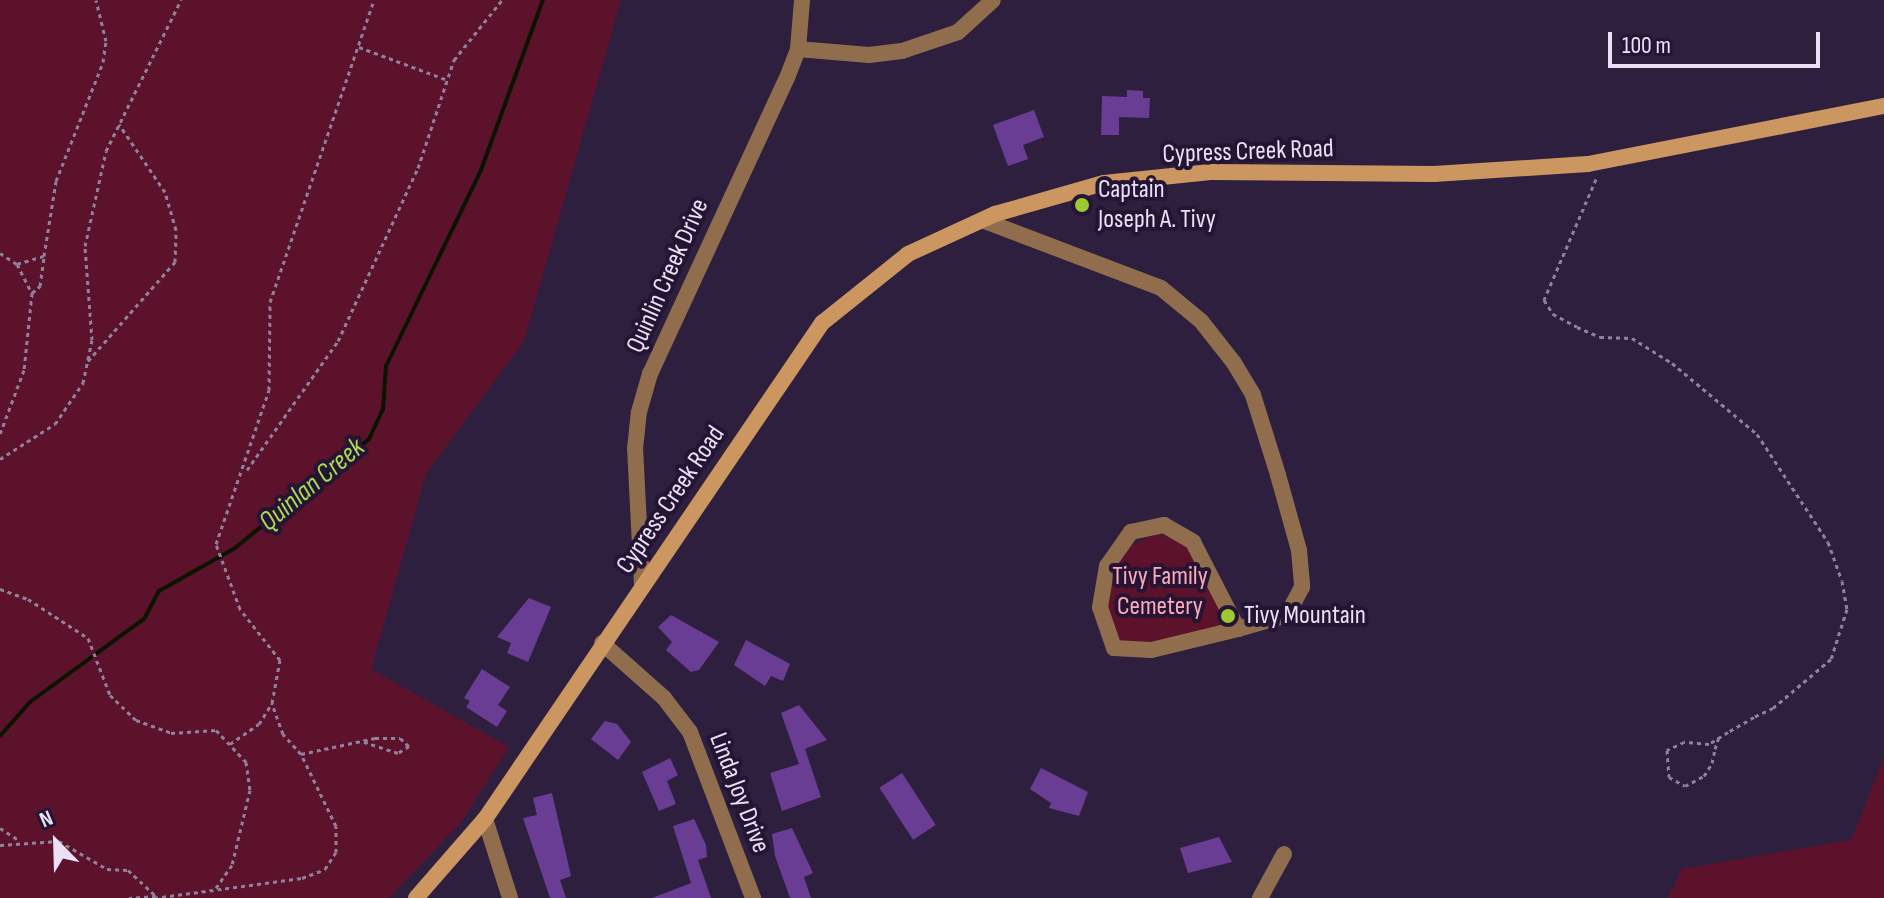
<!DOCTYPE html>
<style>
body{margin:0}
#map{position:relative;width:1884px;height:898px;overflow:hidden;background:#2e1f3e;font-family:"Sofia Sans Condensed",sans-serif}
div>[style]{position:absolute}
.green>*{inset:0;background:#5d122c}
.stream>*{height:4px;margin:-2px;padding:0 2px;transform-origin:2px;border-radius:2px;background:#0b1400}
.building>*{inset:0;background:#6a3d94;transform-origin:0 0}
.path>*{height:3px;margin-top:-1.5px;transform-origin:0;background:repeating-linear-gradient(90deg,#8e829c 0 4px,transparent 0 8px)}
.street>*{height:16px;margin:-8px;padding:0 8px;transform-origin:8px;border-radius:8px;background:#906e4d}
.secondary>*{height:16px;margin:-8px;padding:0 8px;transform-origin:8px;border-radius:8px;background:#cc9660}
.dots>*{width:22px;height:22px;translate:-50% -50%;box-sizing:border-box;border:4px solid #241534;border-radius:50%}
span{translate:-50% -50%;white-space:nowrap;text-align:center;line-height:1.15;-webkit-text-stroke:8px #241534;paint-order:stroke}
.street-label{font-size:26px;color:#eae1f6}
.poi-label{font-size:26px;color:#eae1f6}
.left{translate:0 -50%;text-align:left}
.park-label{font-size:26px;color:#ffaabc}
.water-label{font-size:28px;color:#add950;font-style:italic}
.north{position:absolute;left:16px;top:802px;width:80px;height:80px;-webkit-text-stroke:6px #241534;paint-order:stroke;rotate:337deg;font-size:22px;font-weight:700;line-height:32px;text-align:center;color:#eae1f6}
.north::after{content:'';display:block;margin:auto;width:28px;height:36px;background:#eae1f6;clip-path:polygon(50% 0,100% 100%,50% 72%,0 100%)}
.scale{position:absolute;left:1608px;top:32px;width:212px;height:36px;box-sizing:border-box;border:4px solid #eae1f6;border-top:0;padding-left:10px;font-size:24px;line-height:28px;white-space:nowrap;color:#eae1f6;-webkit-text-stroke:6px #241534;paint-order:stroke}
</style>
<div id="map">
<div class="green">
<i style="clip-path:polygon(0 0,621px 0,524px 341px,426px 474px,371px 669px,509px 747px,462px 821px,389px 898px,0 898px)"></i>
<i style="clip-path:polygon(1156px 533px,1183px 542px,1193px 553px,1230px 626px,1165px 643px,1126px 643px,1115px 636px,1107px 602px,1118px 563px,1129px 547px)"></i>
<i style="clip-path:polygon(1884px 758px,1884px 898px,1668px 898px,1682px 869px,1851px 840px)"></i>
</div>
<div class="stream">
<i style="left:0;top:736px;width:45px;rotate:-48.6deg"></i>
<i style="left:30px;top:702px;width:141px;rotate:-36.1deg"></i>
<i style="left:144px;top:619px;width:32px;rotate:-62deg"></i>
<i style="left:159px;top:591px;width:87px;rotate:-29.5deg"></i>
<i style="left:235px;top:548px;width:173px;rotate:-39.1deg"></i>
<i style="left:369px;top:439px;width:33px;rotate:-65deg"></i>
<i style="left:383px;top:409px;width:43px;rotate:-86deg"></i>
<i style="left:386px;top:366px;width:218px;rotate:-64.1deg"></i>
<i style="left:481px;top:170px;width:181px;rotate:-70deg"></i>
</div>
<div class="building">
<i style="clip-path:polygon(1127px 90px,1143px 91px,1143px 98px,1150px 98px,1149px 118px,1119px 117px,1119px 135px,1101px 135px,1102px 96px,1127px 97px)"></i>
<i style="clip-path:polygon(1034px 110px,1044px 137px,1023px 145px,1028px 159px,1008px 166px,993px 125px)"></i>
<i style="clip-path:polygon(529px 598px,551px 607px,528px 662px,507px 653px,511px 643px,497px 637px)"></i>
<i style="clip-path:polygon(671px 615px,719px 642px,699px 670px,691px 672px,666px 650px,672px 642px,658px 627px)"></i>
<i style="clip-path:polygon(746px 640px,790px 664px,783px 681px,771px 676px,765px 686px,734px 665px)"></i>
<i style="clip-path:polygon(482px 669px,510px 687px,498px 705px,507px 711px,497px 727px,466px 707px,470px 701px,464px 698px)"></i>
<i style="clip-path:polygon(799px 705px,827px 740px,805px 749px,821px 797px,782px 811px,770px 773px,799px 764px,781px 713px)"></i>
<i style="clip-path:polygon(605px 721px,617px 724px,631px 742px,618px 760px,591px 739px)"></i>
<i style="clip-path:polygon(670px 758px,678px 775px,667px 781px,676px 804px,659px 811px,642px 772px)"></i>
<i style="clip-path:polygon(1041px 768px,1088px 792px,1079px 816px,1049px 808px,1051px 803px,1030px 789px)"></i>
<i style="left:902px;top:773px;width:62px;height:27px;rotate:57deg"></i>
<i style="clip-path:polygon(552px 793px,571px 876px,560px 880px,566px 898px,550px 898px,523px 818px,537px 815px,533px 798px)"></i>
<i style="clip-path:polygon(694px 819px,706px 845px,707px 857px,698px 860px,711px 898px,652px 898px,691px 883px,673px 826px)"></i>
<i style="clip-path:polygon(792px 828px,813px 873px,804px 877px,811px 898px,790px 898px,775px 856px,772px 834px)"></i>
<i style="clip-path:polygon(1219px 837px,1232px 862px,1188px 873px,1180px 848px)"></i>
</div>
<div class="path">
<i style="left:359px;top:47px;width:92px;rotate:20.4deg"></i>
<i style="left:1596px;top:179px;width:132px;rotate:113.3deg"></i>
<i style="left:1544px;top:300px;width:17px;rotate:57deg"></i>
<i style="left:1553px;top:314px;width:27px;rotate:28deg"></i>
<i style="left:1577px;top:327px;width:25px;rotate:23deg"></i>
<i style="left:1600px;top:337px;width:32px;rotate:2deg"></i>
<i style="left:1632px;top:338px;width:47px;rotate:32deg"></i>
<i style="left:1672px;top:363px;width:111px;rotate:39.9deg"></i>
<i style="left:1757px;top:434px;width:129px;rotate:56.7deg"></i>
<i style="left:1828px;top:542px;width:41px;rotate:70.3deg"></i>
<i style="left:1842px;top:581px;width:28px;rotate:80deg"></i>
<i style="left:1847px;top:609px;width:52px;rotate:107.7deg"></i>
<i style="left:1831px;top:659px;width:76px;rotate:139.8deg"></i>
<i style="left:1773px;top:708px;width:21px;rotate:155deg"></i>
<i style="left:1754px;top:717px;width:30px;rotate:150deg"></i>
<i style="left:1728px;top:732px;width:22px;rotate:148deg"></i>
<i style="left:1709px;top:744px;width:25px;rotate:-175deg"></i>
<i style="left:1684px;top:742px;width:19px;rotate:155deg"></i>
<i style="left:1667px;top:750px;width:27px;rotate:86deg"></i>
<i style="left:1669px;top:777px;width:18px;rotate:29deg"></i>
<i style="left:1685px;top:786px;width:21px;rotate:-28deg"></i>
<i style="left:1704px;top:776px;width:15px;rotate:-58deg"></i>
<i style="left:1712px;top:763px;width:14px;rotate:-78deg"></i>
<i style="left:1715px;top:749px;width:13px;rotate:-72deg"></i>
<i style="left:0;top:253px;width:20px;rotate:33deg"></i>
<i style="left:17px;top:264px;width:33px;rotate:63deg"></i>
<i style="left:32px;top:293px;width:77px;rotate:95.9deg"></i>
<i style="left:24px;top:370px;width:68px;rotate:110.6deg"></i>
<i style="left:17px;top:264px;width:28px;rotate:-17deg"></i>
<i style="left:44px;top:256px;width:76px;rotate:-80.9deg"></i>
<i style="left:56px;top:181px;width:128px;rotate:-68.4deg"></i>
<i style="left:103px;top:62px;width:21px;rotate:-82deg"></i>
<i style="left:106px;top:41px;width:42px;rotate:-103.7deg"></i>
<i style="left:32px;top:293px;width:11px;rotate:-41deg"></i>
<i style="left:40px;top:286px;width:28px;rotate:-82deg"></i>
<i style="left:88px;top:361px;width:132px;rotate:-48.7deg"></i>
<i style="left:175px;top:262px;width:32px;rotate:-88deg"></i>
<i style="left:176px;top:230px;width:40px;rotate:-106deg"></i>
<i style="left:165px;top:192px;width:82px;rotate:-124.1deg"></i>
<i style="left:0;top:459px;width:65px;rotate:-32.5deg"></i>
<i style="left:55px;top:424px;width:50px;rotate:-55.7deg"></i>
<i style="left:83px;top:383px;width:44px;rotate:-78.2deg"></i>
<i style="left:92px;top:340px;width:94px;rotate:-94.3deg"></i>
<i style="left:85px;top:246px;width:97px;rotate:-77.5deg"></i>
<i style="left:106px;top:151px;width:169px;rotate:-63.6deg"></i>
<i style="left:247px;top:470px;width:158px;rotate:-54.8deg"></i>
<i style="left:338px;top:341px;width:191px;rotate:-65.2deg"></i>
<i style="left:418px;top:168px;width:114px;rotate:-71.6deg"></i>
<i style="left:454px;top:60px;width:77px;rotate:-51.3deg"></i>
<i style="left:0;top:589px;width:30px;rotate:20deg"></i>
<i style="left:28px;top:599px;width:72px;rotate:33deg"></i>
<i style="left:88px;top:638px;width:61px;rotate:68.9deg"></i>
<i style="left:110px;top:695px;width:36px;rotate:44deg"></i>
<i style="left:136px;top:720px;width:37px;rotate:20deg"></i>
<i style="left:171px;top:733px;width:45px;rotate:-3.8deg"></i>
<i style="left:216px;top:730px;width:44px;rotate:46.8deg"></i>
<i style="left:246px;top:762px;width:28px;rotate:82deg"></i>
<i style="left:250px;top:790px;width:77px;rotate:103.5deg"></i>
<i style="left:232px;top:865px;width:28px;rotate:125deg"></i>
<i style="left:230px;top:744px;width:35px;rotate:-35deg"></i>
<i style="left:259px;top:724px;width:25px;rotate:-58deg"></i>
<i style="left:301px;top:754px;width:27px;rotate:-132deg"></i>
<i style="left:283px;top:734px;width:33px;rotate:-110deg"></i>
<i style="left:272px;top:703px;width:44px;rotate:-79.5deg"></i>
<i style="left:280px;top:660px;width:65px;rotate:-128.1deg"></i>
<i style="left:240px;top:609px;width:69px;rotate:-110.3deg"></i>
<i style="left:216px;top:544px;width:163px;rotate:-71deg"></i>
<i style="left:269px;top:390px;width:88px;rotate:-89.3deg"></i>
<i style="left:270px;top:302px;width:319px;rotate:-71deg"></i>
<i style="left:0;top:828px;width:24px;rotate:33deg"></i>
<i style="left:0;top:845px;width:59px;rotate:-3.9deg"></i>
<i style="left:59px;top:841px;width:56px;rotate:30.3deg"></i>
<i style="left:107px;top:869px;width:21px;rotate:3deg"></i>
<i style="left:128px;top:870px;width:38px;rotate:43deg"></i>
<i style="left:156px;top:896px;width:27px;rotate:176deg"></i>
<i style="left:154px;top:898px;width:149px;rotate:-7.7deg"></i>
<i style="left:302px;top:878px;width:25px;rotate:-21deg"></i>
<i style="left:325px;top:869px;width:20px;rotate:-57deg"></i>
<i style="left:336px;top:852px;width:26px;rotate:-90deg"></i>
<i style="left:336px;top:826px;width:80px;rotate:-115.9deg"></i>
<i style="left:301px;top:754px;width:76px;rotate:-12.2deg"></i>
<i style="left:375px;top:738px;width:25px"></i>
<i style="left:400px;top:738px;width:12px;rotate:42deg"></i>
<i style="left:409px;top:746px;width:13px;rotate:148deg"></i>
<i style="left:398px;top:753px;width:36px;rotate:-162deg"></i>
</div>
<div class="street">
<i style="left:798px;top:49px;width:71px;rotate:4.8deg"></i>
<i style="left:869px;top:55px;width:33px;rotate:-7deg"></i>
<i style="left:902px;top:51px;width:59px;rotate:-18.7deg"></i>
<i style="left:958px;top:32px;width:47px;rotate:-42.4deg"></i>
<i style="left:982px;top:220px;width:191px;rotate:20.8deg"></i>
<i style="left:1161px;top:288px;width:52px;rotate:39.5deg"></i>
<i style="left:1201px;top:321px;width:53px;rotate:51.8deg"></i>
<i style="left:1234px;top:363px;width:37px;rotate:59deg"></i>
<i style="left:1253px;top:395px;width:84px;rotate:72.6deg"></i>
<i style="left:1278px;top:475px;width:78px;rotate:74.4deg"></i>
<i style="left:1299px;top:550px;width:37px;rotate:85deg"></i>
<i style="left:1302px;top:587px;width:32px;rotate:118deg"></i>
<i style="left:1287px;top:615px;width:51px;rotate:164.1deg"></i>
<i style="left:1164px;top:525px;width:34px;rotate:30deg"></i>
<i style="left:1193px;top:542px;width:98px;rotate:62.7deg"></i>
<i style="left:1238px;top:629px;width:89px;rotate:166.4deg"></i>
<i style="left:1151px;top:650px;width:37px;rotate:-177deg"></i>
<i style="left:1114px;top:648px;width:43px;rotate:-108.9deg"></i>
<i style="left:1100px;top:607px;width:42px;rotate:-80.3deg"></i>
<i style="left:1107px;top:566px;width:42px;rotate:-54.8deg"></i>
<i style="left:1131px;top:532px;width:34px;rotate:-12deg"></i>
<i style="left:642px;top:585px;width:136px;rotate:-92.9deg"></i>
<i style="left:635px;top:449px;width:37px;rotate:-84deg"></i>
<i style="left:639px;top:412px;width:40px;rotate:-74deg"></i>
<i style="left:650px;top:374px;width:326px;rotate:-65.2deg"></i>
<i style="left:787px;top:78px;width:31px;rotate:-69deg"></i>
<i style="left:798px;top:49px;width:49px;rotate:-85.3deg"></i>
<i style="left:602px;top:643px;width:83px;rotate:41.6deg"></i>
<i style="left:664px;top:698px;width:43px;rotate:52.6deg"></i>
<i style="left:690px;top:732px;width:178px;rotate:69.2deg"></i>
<i style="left:485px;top:819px;width:83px;rotate:72.4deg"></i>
<i style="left:1260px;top:898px;width:50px;rotate:-61.4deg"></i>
</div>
<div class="secondary">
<i style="left:416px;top:898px;width:105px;rotate:-48.9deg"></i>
<i style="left:485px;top:819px;width:600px;rotate:-55.81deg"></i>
<i style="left:822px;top:323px;width:110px;rotate:-38.7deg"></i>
<i style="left:908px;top:254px;width:96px;rotate:-24.7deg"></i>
<i style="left:995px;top:214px;width:113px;rotate:-15.9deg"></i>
<i style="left:1104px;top:183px;width:107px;rotate:-5.9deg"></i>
<i style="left:1210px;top:172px;width:224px;rotate:0.5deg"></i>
<i style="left:1434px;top:174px;width:154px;rotate:-3.7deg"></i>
<i style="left:1588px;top:164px;width:302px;rotate:-11.1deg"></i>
</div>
<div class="dots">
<i style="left:1082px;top:205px;background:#9dca30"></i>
<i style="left:1228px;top:616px;background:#9dca30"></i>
</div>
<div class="street-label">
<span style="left:1248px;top:152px;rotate:-2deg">Cypress Creek Road</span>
<span style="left:668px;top:276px;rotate:-66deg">Quinlin Creek Drive</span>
<span style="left:671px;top:500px;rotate:-56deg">Cypress Creek Road</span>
<span style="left:739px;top:793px;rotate:69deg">Linda Joy Drive</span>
</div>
<div class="poi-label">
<span class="left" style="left:1098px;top:205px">Captain<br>Joseph A. Tivy</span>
<span class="left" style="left:1244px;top:616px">Tivy Mountain</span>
</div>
<div class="park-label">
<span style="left:1160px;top:592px">Tivy Family<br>Cemetery</span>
</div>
<div class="water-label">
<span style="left:312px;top:485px;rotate:-40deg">Quinlan Creek</span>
</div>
<div class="north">N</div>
<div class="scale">100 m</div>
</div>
